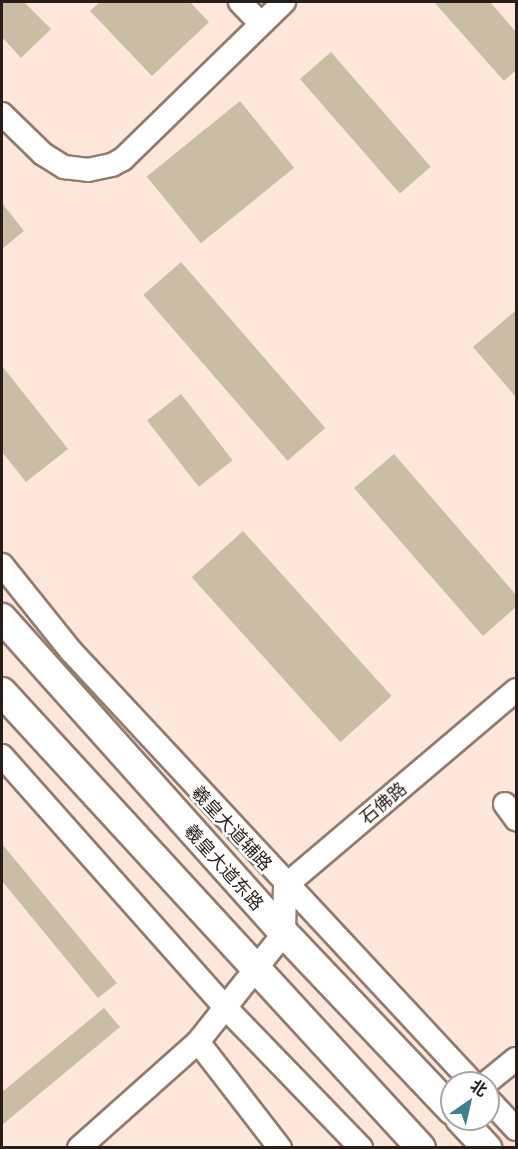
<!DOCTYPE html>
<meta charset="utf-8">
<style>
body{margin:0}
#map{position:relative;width:518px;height:1149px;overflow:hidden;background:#fde7db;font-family:"Noto Sans","Noto Sans SC",sans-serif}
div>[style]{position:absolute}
.building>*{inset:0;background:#cabda5;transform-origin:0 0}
.roads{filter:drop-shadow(2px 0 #937b6d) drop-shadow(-2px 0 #937b6d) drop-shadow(0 2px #937b6d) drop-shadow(0 -2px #937b6d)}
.minor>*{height:22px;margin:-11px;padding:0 11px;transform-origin:11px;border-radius:11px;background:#fff}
.major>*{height:28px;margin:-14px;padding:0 14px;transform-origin:14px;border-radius:14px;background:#fff}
span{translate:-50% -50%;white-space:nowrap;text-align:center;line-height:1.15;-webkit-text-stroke:5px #fff;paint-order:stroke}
.street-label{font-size:18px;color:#281e19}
.frame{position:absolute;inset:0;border:3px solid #281e19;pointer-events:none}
.north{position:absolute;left:440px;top:1071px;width:60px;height:60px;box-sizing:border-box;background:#fff;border:2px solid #a9a5a3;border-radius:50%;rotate:34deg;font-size:16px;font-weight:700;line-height:24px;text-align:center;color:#281e19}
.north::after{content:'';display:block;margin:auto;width:21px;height:27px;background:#3e8091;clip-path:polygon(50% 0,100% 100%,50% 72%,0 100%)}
</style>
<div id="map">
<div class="building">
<i style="clip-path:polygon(2px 2px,24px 2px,51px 29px,21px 58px,2px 37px)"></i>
<i style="clip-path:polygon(100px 2px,190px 2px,209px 22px,152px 76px,90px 11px)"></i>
<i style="clip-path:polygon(434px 2px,490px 2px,516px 32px,516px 70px,504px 81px)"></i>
<i style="left:331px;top:52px;width:152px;height:41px;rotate:49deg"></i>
<i style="left:240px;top:101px;width:86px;height:120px;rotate:51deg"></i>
<i style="clip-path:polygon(2px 203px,24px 231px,2px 249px)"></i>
<i style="left:181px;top:262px;width:220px;height:50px;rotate:49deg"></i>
<i style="clip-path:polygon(516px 310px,516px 397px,473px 347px)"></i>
<i style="clip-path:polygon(2px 366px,68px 449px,26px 482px,2px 452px)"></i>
<i style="left:181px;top:394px;width:84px;height:43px;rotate:52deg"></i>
<i style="clip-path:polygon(394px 454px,516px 595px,516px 607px,483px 636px,354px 488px)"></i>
<i style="left:243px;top:531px;width:222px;height:69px;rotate:48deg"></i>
<i style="clip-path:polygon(2px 844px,117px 983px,98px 998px,2px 881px)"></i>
<i style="clip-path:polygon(104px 1008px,120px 1027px,2px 1125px,2px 1092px)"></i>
</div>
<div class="roads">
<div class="minor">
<i style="left:240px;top:2px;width:30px;rotate:46deg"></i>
<i style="left:2px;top:114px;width:57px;rotate:44.3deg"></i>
<i style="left:43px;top:154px;width:25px;rotate:32deg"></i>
<i style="left:64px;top:167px;width:24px;rotate:7deg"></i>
<i style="left:88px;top:170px;width:25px;rotate:-12deg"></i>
<i style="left:112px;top:165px;width:13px;rotate:-29deg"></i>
<i style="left:123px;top:159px;width:225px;rotate:-44.3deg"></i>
<i style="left:2px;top:565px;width:110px;rotate:51.3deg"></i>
<i style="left:71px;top:651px;width:590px;rotate:47.06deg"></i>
<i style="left:2px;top:756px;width:336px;rotate:48.4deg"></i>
<i style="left:225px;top:1007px;width:196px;rotate:46deg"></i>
<i style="left:505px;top:804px;width:19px;rotate:54deg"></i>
<i style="left:486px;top:1083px;width:38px;rotate:-39deg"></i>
<i style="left:488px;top:1099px;width:41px;rotate:47deg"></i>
<i style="left:79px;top:1148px;width:159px;rotate:-41.7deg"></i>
<i style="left:280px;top:1148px;width:134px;rotate:-127.7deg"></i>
<i style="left:198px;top:1042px;width:139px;rotate:-51.7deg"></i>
<i style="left:284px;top:933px;width:47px;rotate:-88.8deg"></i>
<i style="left:285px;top:886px;width:303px;rotate:-40.3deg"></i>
</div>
<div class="major">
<i style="left:2px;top:618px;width:423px;rotate:48.2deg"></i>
<i style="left:284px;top:933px;width:244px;rotate:46.5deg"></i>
<i style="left:2px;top:692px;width:619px;rotate:47.42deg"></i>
<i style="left:460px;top:1119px;width:40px;rotate:47deg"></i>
</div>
</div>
<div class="street-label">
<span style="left:383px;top:803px;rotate:-40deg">石佛路</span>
<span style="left:232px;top:828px;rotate:47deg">羲皇大道辅路</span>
<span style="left:224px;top:867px;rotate:48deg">羲皇大道东路</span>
</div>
<div class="frame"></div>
<div class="north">北</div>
</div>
